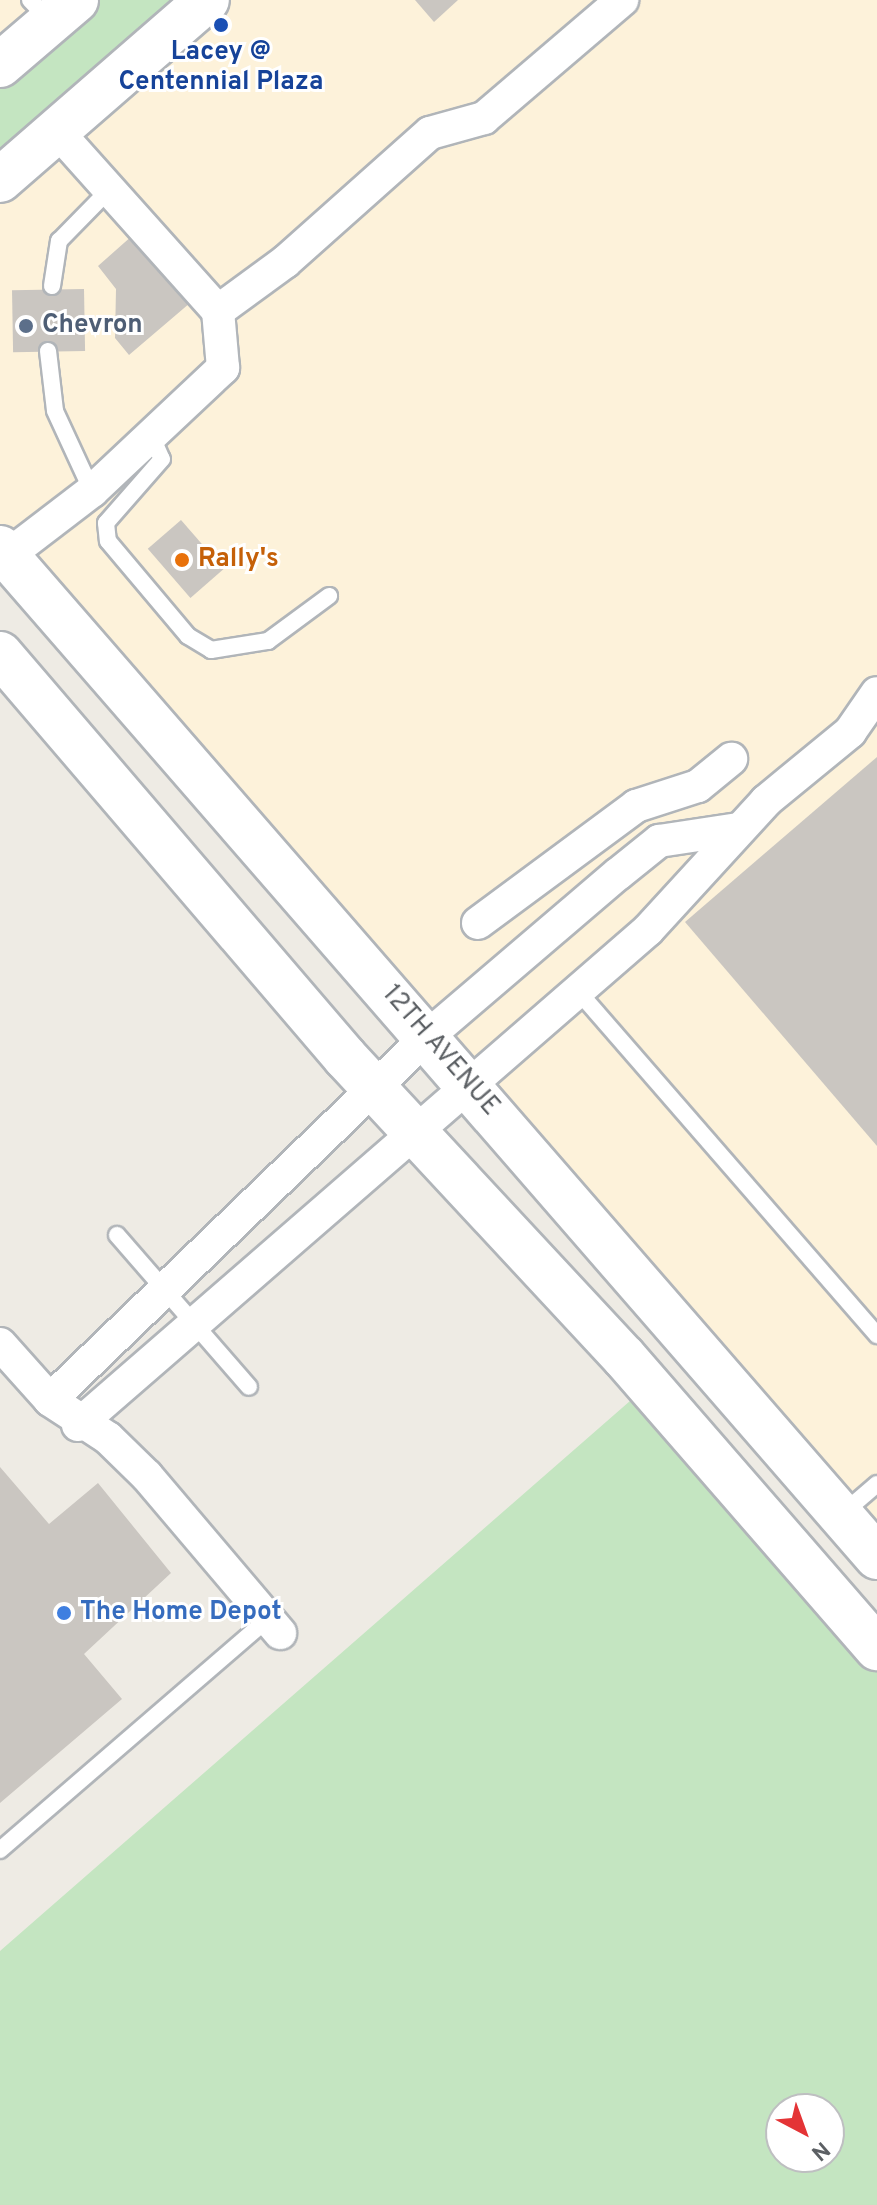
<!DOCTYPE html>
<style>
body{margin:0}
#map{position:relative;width:877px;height:2205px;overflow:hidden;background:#eeebe4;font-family:Overpass,sans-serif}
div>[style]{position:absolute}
.commercial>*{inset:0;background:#fdf2da}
.green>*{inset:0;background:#c4e5c1}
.building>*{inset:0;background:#cac6c1;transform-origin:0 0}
.roads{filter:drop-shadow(2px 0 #b1b5b9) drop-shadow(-2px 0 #b1b5b9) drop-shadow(0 2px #b1b5b9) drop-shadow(0 -2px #b1b5b9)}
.service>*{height:16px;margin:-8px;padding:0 8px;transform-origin:8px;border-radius:8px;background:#fff}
.minor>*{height:32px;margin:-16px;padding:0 16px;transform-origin:16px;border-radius:16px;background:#fff}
.secondary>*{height:44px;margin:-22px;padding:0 22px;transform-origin:22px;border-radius:22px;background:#fff}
.dots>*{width:22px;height:22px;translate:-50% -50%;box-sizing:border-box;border:4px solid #fff;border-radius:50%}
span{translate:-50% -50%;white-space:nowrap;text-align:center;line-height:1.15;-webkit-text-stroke:6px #fff;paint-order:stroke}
.transit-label{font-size:26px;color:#164399;font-weight:700}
.service-label{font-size:26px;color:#4e5e75;font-weight:700}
.left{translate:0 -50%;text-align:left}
.food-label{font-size:26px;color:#c56008;font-weight:700}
.street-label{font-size:26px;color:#5c6064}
.shop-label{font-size:26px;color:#366cbe;font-weight:700}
.north{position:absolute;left:765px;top:2093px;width:80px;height:80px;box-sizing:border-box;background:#fff;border:2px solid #bebfc1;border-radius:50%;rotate:139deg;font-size:22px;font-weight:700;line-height:32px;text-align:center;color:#5c6064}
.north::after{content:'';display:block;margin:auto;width:28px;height:36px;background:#e43436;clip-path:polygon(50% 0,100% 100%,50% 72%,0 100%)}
</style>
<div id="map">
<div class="commercial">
<i style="clip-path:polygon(0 0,76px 0,0 64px)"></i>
<i style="clip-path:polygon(207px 0,877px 0,877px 1536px,0 548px,0 180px)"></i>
</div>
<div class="green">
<i style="clip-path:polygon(76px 0,207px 0,0 180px,0 65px)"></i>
<i style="clip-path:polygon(evenodd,638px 1394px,877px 1644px,877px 2205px,0 2205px,0 1951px,638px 1394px,781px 2109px,829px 2109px,829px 2157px,781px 2157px,781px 2109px)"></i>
</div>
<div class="building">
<i style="clip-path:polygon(415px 0,458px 0,434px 22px)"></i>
<i style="clip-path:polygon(133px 235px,190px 303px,129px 355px,115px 338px,116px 289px,98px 266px)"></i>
<i style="left:84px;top:289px;width:62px;height:72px;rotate:89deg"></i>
<i style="left:181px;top:520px;width:65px;height:44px;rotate:49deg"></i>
<i style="clip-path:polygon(877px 757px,877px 1146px,685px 922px)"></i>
<i style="clip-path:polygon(0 1467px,49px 1524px,98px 1483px,171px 1573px,84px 1654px,122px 1699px,0 1803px)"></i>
</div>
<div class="roads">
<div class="service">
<i style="left:30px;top:0;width:28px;rotate:46deg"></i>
<i style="left:52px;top:286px;width:46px;rotate:-81.2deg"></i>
<i style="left:59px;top:241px;width:71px;rotate:-45.6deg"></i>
<i style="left:48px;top:351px;width:60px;rotate:83.3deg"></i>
<i style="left:55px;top:411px;width:88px;rotate:65.2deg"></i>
<i style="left:152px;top:437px;width:24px;rotate:66deg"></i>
<i style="left:162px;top:459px;width:85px;rotate:131.2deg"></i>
<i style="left:106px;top:523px;width:18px;rotate:84deg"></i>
<i style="left:108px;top:541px;width:124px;rotate:49.9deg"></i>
<i style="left:188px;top:636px;width:27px;rotate:31deg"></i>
<i style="left:211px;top:650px;width:58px;rotate:-9deg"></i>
<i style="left:268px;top:641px;width:76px;rotate:-36.4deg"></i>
<i style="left:578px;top:991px;width:456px;rotate:49deg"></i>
<i style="left:117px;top:1235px;width:201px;rotate:49deg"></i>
<i style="left:842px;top:1514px;width:46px;rotate:-40.6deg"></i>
<i style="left:0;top:1850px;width:354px;rotate:-40.8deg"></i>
</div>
<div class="minor">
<i style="left:218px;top:311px;width:83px;rotate:-36.2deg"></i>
<i style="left:285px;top:262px;width:194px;rotate:-41.7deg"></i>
<i style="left:430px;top:133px;width:56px;rotate:-15.5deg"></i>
<i style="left:484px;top:118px;width:182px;rotate:-40.5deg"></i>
<i style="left:7px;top:556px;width:107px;rotate:-37.4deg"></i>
<i style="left:92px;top:491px;width:180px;rotate:-43.2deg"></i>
<i style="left:223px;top:368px;width:57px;rotate:-95deg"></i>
<i style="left:218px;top:311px;width:241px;rotate:-131.8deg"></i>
<i style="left:478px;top:923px;width:197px;rotate:-36.5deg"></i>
<i style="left:636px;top:806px;width:65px;rotate:-17.9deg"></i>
<i style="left:698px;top:786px;width:43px;rotate:-39.3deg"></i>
<i style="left:0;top:1344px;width:75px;rotate:48.2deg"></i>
<i style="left:50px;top:1400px;width:69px;rotate:33.2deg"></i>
<i style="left:108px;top:1438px;width:54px;rotate:44.3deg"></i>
<i style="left:147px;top:1476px;width:206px;rotate:49.7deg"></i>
<i style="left:50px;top:1400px;width:525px;rotate:-43.92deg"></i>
<i style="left:428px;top:1036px;width:250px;rotate:-40.5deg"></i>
<i style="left:618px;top:874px;width:53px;rotate:-38.8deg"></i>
<i style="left:659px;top:841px;width:80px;rotate:-8.6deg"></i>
<i style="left:78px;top:1425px;width:755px;rotate:-40.97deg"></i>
<i style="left:648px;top:930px;width:175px;rotate:-47.5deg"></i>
<i style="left:766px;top:801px;width:109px;rotate:-39.4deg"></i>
<i style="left:850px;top:732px;width:47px;rotate:-55.3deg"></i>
</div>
<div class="secondary">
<i style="left:0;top:65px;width:100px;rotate:-40.5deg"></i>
<i style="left:0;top:180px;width:274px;rotate:-41deg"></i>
<i style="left:0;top:548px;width:1337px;rotate:49deg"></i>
<i style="left:0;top:654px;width:531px;rotate:49.43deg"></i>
<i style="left:345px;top:1057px;width:410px;rotate:47.1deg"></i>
<i style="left:624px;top:1357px;width:386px;rotate:49deg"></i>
</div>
</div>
<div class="dots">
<i style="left:221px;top:25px;background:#1a4fb4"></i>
<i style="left:26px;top:326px;background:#5c6f8a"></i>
<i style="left:182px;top:560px;background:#e8710a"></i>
<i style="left:64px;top:1613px;background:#3f7fe0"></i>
</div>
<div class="transit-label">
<span style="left:221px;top:68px">Lacey @<br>Centennial Plaza</span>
</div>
<div class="service-label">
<span class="left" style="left:42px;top:326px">Chevron</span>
</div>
<div class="food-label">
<span class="left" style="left:198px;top:560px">Rally's</span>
</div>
<div class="street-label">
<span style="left:440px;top:1051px;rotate:49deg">12TH AVENUE</span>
</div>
<div class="shop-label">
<span class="left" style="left:80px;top:1613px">The Home Depot</span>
</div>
<div class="north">N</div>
</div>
